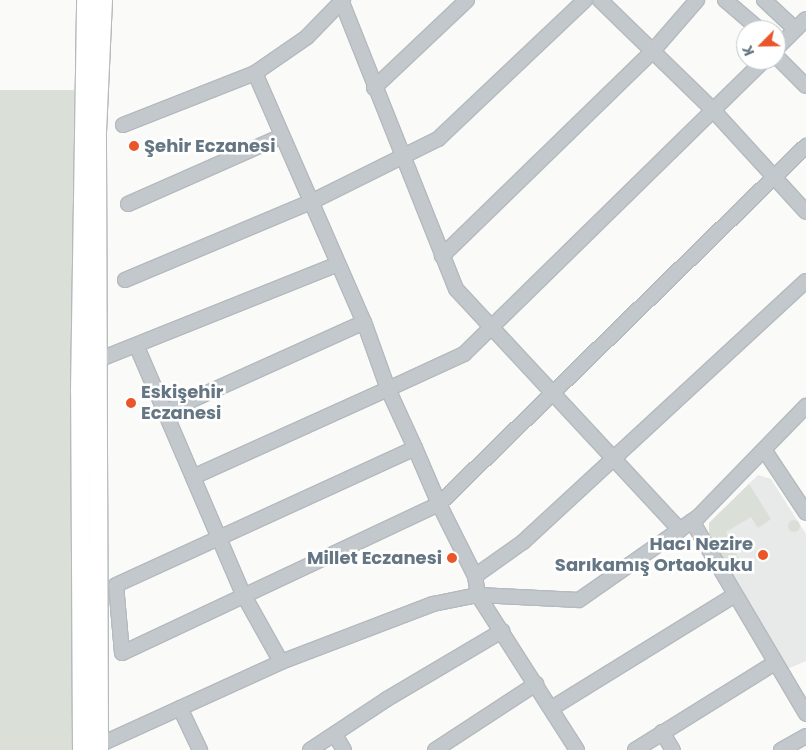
<!DOCTYPE html>
<meta charset="utf-8">
<style>
body{margin:0}
#map{position:relative;width:806px;height:750px;overflow:hidden;background:#fafaf8;font-family:Poppins,sans-serif}
div>[style]{position:absolute}
.built>*{inset:0;background:#e8e9e9}
.green>*{inset:0;background:#dadfd7;transform-origin:0 0}
.round{border-radius:50%}
.roads{filter:drop-shadow(1px 0 #b4babe) drop-shadow(-1px 0 #b4babe) drop-shadow(0 1px #b4babe) drop-shadow(0 -1px #b4babe)}
.minor>*{height:14px;margin:-7px;padding:0 7px;transform-origin:7px;border-radius:7px;background:#c3c8cc}
.major>*{height:18px;margin:-9px;padding:0 9px;transform-origin:9px;border-radius:9px;background:#fff}
.dots>*{width:14px;height:14px;translate:-50% -50%;box-sizing:border-box;border:2px solid #fff;border-radius:50%}
span{translate:-50% -50%;white-space:nowrap;text-align:center;line-height:1.15;-webkit-text-stroke:5px #fff;paint-order:stroke}
.poi-label{font-size:18px;color:#647683;font-weight:700}
.left{translate:0 -50%;text-align:left}
.right{translate:-100% -50%;text-align:right}
.north{position:absolute;left:736px;top:20px;width:50px;height:50px;box-sizing:border-box;background:#fff;border:1px solid #c1c8cd;border-radius:50%;rotate:247deg;font-size:14px;font-weight:700;line-height:20px;text-align:center;color:#647683}
.north::after{content:'';display:block;margin:auto;width:18px;height:22px;background:#e8562a;clip-path:polygon(50% 0,100% 100%,50% 72%,0 100%)}
</style>
<div id="map">
<div class="built">
<i style="clip-path:polygon(758px 475px,771px 479px,806px 534px,806px 661px,787px 669px,709px 536px,709px 523px)"></i>
</div>
<div class="green">
<i style="left:74px;top:90px;width:660px;height:74px;rotate:90deg"></i>
<i style="clip-path:polygon(749px 484px,771px 519px,758px 528px,751px 517px,726px 532px,743px 567px,731px 575px,709px 536px,709px 523px)"></i>
<i class="round" style="left:788px;top:520px;width:12px;height:12px"></i>
</div>
<div class="roads">
<div class="minor">
<i style="left:341px;top:0;width:311px;rotate:68.3deg"></i>
<i style="left:456px;top:289px;width:329px;rotate:47.1deg"></i>
<i style="left:600px;top:0;width:156px;rotate:44.2deg"></i>
<i style="left:712px;top:109px;width:139px;rotate:47.6deg"></i>
<i style="left:725px;top:0;width:46px;rotate:40.6deg"></i>
<i style="left:764px;top:0;width:42px;rotate:43.1deg"></i>
<i style="left:776px;top:49px;width:42px;rotate:-45deg"></i>
<i style="left:776px;top:56px;width:42px;rotate:45deg"></i>
<i style="left:255px;top:73px;width:272px;rotate:66.4deg"></i>
<i style="left:374px;top:88px;width:128px;rotate:-43.4deg"></i>
<i style="left:123px;top:125px;width:142px;rotate:-21.5deg"></i>
<i style="left:255px;top:73px;width:63px;rotate:-34.7deg"></i>
<i style="left:307px;top:37px;width:52px;rotate:-45.8deg"></i>
<i style="left:128px;top:204px;width:168px;rotate:-23.8deg"></i>
<i style="left:442px;top:256px;width:291px;rotate:-44.2deg"></i>
<i style="left:651px;top:53px;width:70px;rotate:-49deg"></i>
<i style="left:125px;top:280px;width:202px;rotate:-22.8deg"></i>
<i style="left:311px;top:202px;width:142px;rotate:-26.4deg"></i>
<i style="left:438px;top:139px;width:202px;rotate:-43.4deg"></i>
<i style="left:137px;top:347px;width:71px;rotate:66.7deg"></i>
<i style="left:98px;top:360px;width:258px;rotate:-21.8deg"></i>
<i style="left:415px;top:448px;width:61px;rotate:66.8deg"></i>
<i style="left:439px;top:504px;width:350px;rotate:154.8deg"></i>
<i style="left:122px;top:653px;width:68px;rotate:-95deg"></i>
<i style="left:116px;top:585px;width:329px;rotate:-24.6deg"></i>
<i style="left:765px;top:451px;width:74px;rotate:56.5deg"></i>
<i style="left:193px;top:477px;width:214px;rotate:-24.3deg"></i>
<i style="left:388px;top:389px;width:65px;rotate:65.4deg"></i>
<i style="left:692px;top:521px;width:224px;rotate:59.4deg"></i>
<i style="left:475px;top:576px;width:59px;rotate:-35.3deg"></i>
<i style="left:523px;top:542px;width:385px;rotate:-42.7deg"></i>
<i style="left:281px;top:662px;width:78px;rotate:-119.2deg"></i>
<i style="left:243px;top:594px;width:198px;rotate:-113.2deg"></i>
<i style="left:165px;top:412px;width:218px;rotate:-24.3deg"></i>
<i style="left:364px;top:322px;width:71px;rotate:70.3deg"></i>
<i style="left:388px;top:389px;width:84px;rotate:-24.7deg"></i>
<i style="left:464px;top:354px;width:420px;rotate:-44.4deg"></i>
<i style="left:180px;top:708px;width:47px;rotate:64.5deg"></i>
<i style="left:552px;top:708px;width:215px;rotate:-31.7deg"></i>
<i style="left:662px;top:732px;width:21px;rotate:59deg"></i>
<i style="left:335px;top:735px;width:17px;rotate:59deg"></i>
<i style="left:99px;top:745px;width:200px;rotate:-24.5deg"></i>
<i style="left:281px;top:662px;width:163px;rotate:-20.9deg"></i>
<i style="left:433px;top:604px;width:46px;rotate:-11.3deg"></i>
<i style="left:478px;top:595px;width:101px;rotate:2.8deg"></i>
<i style="left:579px;top:600px;width:145px;rotate:-34.9deg"></i>
<i style="left:698px;top:517px;width:155px;rotate:-45.8deg"></i>
<i style="left:310px;top:750px;width:92px;rotate:-33.5deg"></i>
<i style="left:387px;top:699px;width:134px;rotate:-30.6deg"></i>
<i style="left:435px;top:750px;width:121px;rotate:-33.2deg"></i>
<i style="left:577px;top:750px;width:184px;rotate:-122.6deg"></i>
<i style="left:478px;top:595px;width:19px;rotate:-99deg"></i>
<i style="left:475px;top:576px;width:80px;rotate:-116.6deg"></i>
<i style="left:439px;top:504px;width:513px;rotate:-44.29deg"></i>
<i style="left:635px;top:750px;width:165px;rotate:-31.9deg"></i>
<i style="left:781px;top:750px;width:29px;rotate:-29deg"></i>
</div>
<div class="major">
<i style="left:82px;top:750px;width:359px;rotate:-90.3deg"></i>
<i style="left:80px;top:391px;width:391px;rotate:-89.1deg"></i>
<i style="left:99px;top:750px;width:618px;rotate:-90.19deg"></i>
<i style="left:97px;top:132px;width:132px;rotate:-87.4deg"></i>
</div>
</div>
<div class="dots">
<i style="left:134px;top:146px;background:#e8562a"></i>
<i style="left:131px;top:403px;background:#e8562a"></i>
<i style="left:763px;top:555px;background:#e8562a"></i>
<i style="left:452px;top:558px;background:#e8562a"></i>
</div>
<div class="poi-label">
<span class="left" style="left:144px;top:146px">Şehir Eczanesi</span>
<span class="left" style="left:141px;top:403px">Eskişehir<br>Eczanesi</span>
<span class="right" style="left:753px;top:555px">Hacı Nezire<br>Sarıkamış Ortaokuku</span>
<span class="right" style="left:442px;top:558px">Millet Eczanesi</span>
</div>
<div class="north">K</div>
</div>
